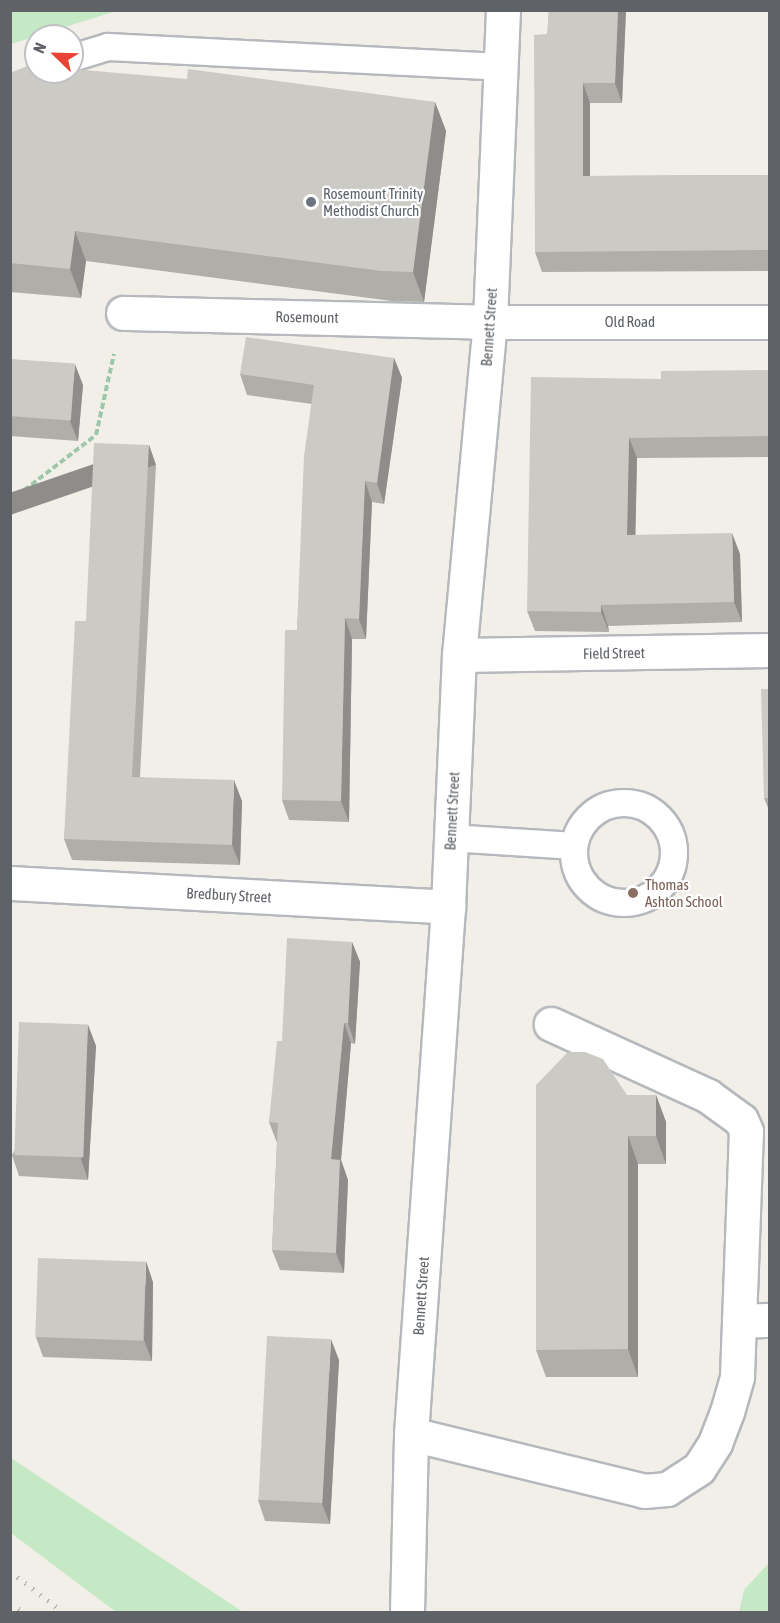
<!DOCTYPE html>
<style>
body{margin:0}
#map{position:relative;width:780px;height:1623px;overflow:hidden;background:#f1efe8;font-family:"Asap Condensed",sans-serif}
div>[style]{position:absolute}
.green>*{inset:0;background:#c5e8c5}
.path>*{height:4px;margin-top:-2px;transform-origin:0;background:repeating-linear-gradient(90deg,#9cc7a9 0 6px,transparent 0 9px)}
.roads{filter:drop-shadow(2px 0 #b5b8bc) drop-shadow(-2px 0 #b5b8bc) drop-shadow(0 2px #b5b8bc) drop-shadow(0 -2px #b5b8bc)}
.service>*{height:26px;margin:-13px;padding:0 13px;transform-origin:13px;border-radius:13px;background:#fff}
.service>.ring{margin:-13px;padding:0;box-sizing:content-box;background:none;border:26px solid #fff;border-radius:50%}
.minor>*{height:33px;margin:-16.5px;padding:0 16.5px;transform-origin:16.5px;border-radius:16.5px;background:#fff}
.tertiary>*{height:33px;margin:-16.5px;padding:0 16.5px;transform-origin:16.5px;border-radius:16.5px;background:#fff}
.secondary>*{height:33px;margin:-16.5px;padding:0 16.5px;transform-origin:16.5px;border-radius:16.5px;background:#fff}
.rail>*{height:4.5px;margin-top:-2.25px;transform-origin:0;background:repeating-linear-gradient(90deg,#b6b7b8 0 1.5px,transparent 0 9.5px)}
.wall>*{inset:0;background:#afaea9}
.shaded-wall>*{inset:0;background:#8f8d8a;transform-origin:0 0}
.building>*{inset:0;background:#cccac5;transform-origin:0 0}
.dots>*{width:16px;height:16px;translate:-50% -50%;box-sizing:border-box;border:3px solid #fff;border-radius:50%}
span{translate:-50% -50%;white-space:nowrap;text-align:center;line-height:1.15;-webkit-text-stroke:4.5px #fff;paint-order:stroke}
.worship-label{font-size:15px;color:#5b616d}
.left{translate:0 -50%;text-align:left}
.street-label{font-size:15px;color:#5f6368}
.education-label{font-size:15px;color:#785e54}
.frame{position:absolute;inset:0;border:12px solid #5f6368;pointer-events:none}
.north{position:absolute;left:24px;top:24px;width:60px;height:60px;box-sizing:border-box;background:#fff;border:2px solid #bfc1c3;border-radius:50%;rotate:293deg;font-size:16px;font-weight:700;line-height:24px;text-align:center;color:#5f6368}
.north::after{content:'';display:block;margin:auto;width:21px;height:27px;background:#ea4335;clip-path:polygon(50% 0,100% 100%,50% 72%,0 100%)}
</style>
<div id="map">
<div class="green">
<i style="clip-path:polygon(11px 10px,116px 10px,116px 11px,11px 44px)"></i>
<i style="clip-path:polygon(11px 1458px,243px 1612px,116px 1612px,11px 1533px)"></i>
<i style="clip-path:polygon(768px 1564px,769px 1612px,739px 1612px,744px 1590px)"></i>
</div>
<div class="path">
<i style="left:10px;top:501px;width:108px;rotate:-37.5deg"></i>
<i style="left:96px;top:435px;width:83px;rotate:-77.5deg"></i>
</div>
<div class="roads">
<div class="service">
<i style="left:72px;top:58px;width:38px;rotate:-17deg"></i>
<i style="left:108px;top:47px;width:393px;rotate:2.9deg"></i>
<i class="ring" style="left:574px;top:803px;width:74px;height:74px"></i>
<i style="left:451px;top:838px;width:123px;rotate:3.7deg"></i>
</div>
<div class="minor">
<i style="left:123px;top:313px;width:367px;rotate:1.4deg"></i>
<i style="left:459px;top:655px;width:311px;rotate:-0.9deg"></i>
<i style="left:10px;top:883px;width:439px;rotate:3.1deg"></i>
<i style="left:739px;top:1321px;width:31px;rotate:-2deg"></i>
<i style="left:411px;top:1434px;width:240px;rotate:13.7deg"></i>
<i style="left:644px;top:1491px;width:23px;rotate:-5deg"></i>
<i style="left:667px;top:1489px;width:38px;rotate:-33deg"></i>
<i style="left:699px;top:1468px;width:30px;rotate:-57deg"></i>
<i style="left:715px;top:1443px;width:33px;rotate:-69deg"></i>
<i style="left:727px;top:1412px;width:37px;rotate:-74deg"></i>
<i style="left:737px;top:1376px;width:245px;rotate:-87.9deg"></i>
<i style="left:746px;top:1131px;width:12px;rotate:-114deg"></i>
<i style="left:741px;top:1120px;width:41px;rotate:-144deg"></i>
<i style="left:708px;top:1096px;width:173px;rotate:-155.4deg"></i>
</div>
<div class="tertiary">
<i style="left:407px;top:1612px;width:178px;rotate:-88.7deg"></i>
<i style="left:411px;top:1434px;width:528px;rotate:-85.98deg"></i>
<i style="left:448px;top:907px;width:252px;rotate:-87.5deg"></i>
<i style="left:459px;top:655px;width:334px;rotate:-84.7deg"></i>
</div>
<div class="secondary">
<i style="left:503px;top:10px;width:312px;rotate:92.4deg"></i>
<i style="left:490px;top:322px;width:280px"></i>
</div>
</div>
<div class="rail">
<i style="left:10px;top:1571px;width:67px;rotate:37.7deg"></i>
<i style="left:10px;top:1604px;width:16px;rotate:30deg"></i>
</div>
<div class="wall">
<i style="clip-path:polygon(549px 10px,626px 10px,622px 103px,590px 103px,590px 176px,770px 175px,770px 271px,542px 272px,535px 252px)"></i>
<i style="clip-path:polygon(10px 73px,435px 102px,446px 131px,424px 302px,392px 301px,86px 261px,81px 298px,10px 292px)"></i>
<i style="clip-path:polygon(394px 358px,402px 378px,384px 504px,372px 502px,366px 639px,352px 639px,349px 822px,289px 820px,282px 800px,297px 630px,312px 404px,247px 395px,240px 374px)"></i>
<i style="clip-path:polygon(10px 359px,83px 385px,78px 441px,10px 436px)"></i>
<i style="clip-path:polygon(770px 370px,770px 457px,637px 458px,635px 535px,740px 554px,742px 622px,608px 626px,609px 632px,535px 631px,527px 611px,661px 379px)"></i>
<i style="clip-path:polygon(149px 445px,156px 465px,140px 777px,242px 801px,240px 865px,72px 860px,64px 839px,86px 621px)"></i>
<i style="clip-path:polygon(770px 689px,770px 813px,764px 798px)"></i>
<i style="clip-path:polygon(352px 942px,360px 962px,355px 1044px,351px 1043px,341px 1160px,348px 1180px,344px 1273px,280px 1270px,272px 1250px,277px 1143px,269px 1122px,282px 1041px)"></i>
<i style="clip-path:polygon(88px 1025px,96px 1046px,88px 1180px,19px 1176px,12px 1155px)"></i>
<i style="clip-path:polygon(627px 1095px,656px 1095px,666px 1122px,666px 1164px,638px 1164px,638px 1377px,546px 1377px,536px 1350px)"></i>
<i style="clip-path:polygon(153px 1282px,152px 1361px,43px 1357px,36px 1337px)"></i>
<i style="clip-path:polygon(339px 1360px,330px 1524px,265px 1521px,258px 1500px)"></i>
</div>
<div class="shaded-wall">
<i style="clip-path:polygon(618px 10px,626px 10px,622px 103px,615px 83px)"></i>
<i style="clip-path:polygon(583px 83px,590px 103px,590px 197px,583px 176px)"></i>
<i style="clip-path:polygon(435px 102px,446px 131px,424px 302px,413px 272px)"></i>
<i style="clip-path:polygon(75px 231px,86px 261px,81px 298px,70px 269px)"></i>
<i style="clip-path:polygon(394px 358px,402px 378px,384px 504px,377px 483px)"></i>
<i style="clip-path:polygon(75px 364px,83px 385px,78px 441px,70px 421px)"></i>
<i style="clip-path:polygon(629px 438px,637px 458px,635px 556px,627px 535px)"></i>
<i style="left:149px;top:445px;width:21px;height:332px;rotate:71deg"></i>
<i style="clip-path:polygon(365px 481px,372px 502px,366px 639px,359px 619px)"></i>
<i style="clip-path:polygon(732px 533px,740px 554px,742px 622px,734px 602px)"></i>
<i style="clip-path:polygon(601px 605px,608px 626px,609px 632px,601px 612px)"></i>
<i style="clip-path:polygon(345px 618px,352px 639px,349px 822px,341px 801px)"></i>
<i style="clip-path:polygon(234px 780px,242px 801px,240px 865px,232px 845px)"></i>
<i style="clip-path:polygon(352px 942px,360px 962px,355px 1044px,348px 1023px)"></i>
<i style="clip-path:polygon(344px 1023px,351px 1043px,341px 1160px,348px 1180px,344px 1273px,336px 1253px,331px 1159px)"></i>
<i style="clip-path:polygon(88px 1025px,96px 1046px,88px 1180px,81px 1159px)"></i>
<i style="clip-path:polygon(656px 1095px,666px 1122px,666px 1164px,656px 1136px)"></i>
<i style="clip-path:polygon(628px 1136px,638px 1164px,638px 1377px,628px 1349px)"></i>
<i style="clip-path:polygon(146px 1261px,153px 1282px,152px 1361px,144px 1340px)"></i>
<i style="clip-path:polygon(331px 1339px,339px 1360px,330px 1524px,322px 1504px)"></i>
</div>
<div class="building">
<i style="clip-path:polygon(549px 10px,618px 10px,615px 83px,583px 83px,583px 176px,770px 175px,770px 250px,535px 252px,534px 35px,547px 34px)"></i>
<i style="clip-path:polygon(30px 65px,36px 65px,36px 72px,72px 72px,72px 69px,187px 79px,188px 69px,435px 102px,413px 272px,382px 271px,75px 231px,70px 269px,10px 263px,10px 73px)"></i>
<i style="clip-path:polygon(246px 337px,394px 358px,377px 483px,365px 481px,359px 619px,345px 618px,341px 801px,282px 800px,285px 630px,297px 630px,304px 456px,314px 385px,240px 374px)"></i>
<i style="left:10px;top:359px;width:65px;height:57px;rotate:4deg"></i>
<i style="clip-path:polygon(770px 370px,770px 436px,629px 438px,627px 535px,732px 533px,734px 602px,601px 605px,601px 612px,527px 611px,531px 377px,661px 379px,661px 371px)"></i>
<i style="clip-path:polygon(94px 443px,149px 445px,132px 777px,234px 780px,232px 845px,64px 839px,75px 621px,86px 621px)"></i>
<i style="clip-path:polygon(761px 689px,770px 689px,770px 798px,764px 798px)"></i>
<i style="clip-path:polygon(287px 938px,352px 942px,348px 1023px,344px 1023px,331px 1159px,340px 1160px,336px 1253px,272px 1250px,278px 1123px,269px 1122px,277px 1041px,282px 1041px)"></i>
<i style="left:19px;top:1022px;width:69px;height:133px;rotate:2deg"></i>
<i style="clip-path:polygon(568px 1052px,585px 1052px,603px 1059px,627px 1095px,656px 1095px,656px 1136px,628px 1136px,628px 1349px,536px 1350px,536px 1085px)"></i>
<i style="left:38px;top:1258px;width:108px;height:79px;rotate:2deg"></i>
<i style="left:267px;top:1336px;width:64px;height:164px;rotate:3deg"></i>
</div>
<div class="dots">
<i style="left:311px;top:202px;background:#6b7280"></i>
<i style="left:633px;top:893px;background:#8d6e63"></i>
</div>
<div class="worship-label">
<span class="left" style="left:323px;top:202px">Rosemount Trinity<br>Methodist Church</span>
</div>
<div class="street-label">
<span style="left:307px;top:317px;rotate:1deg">Rosemount</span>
<span style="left:630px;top:322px">Old Road</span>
<span style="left:489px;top:327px;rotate:-86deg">Bennett Street</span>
<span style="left:614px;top:653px;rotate:-1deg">Field Street</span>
<span style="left:452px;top:811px;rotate:-87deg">Bennett Street</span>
<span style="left:229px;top:895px;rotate:3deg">Bredbury Street</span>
<span style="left:421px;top:1296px;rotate:-86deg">Bennett Street</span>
</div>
<div class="education-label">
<span class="left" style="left:645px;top:893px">Thomas<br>Ashton School</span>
</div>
<div class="frame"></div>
<div class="north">N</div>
</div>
